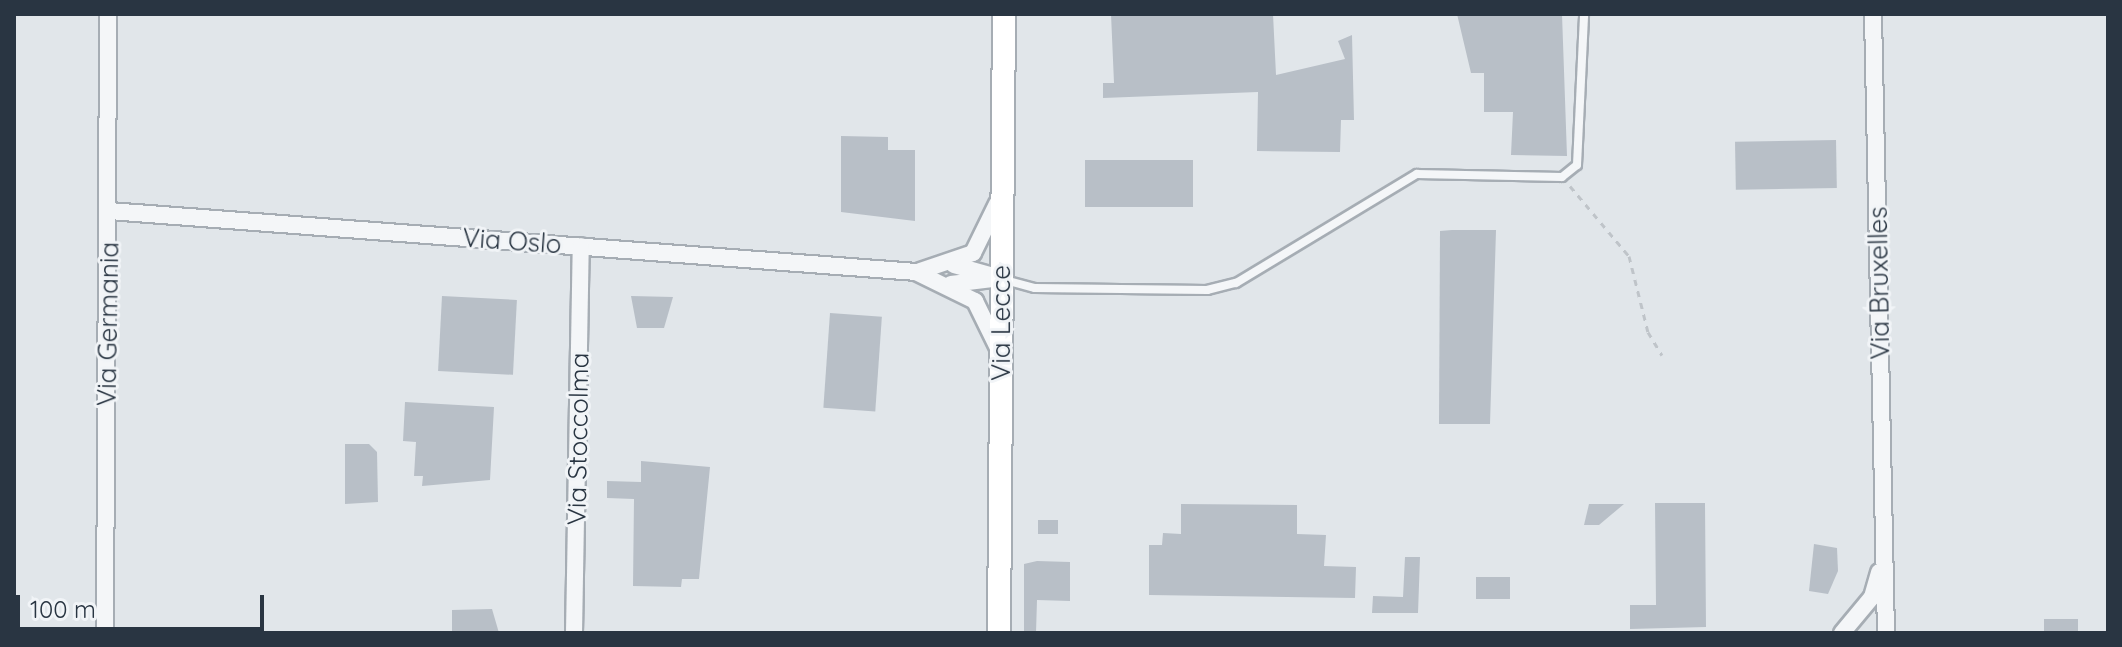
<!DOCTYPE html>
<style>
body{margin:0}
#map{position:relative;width:2122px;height:647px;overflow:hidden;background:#e1e6ea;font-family:Quicksand,sans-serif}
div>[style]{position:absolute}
.building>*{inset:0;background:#b8bfc7;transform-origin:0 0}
.path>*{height:3px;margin-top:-1.5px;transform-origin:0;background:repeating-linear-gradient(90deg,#bfc4c9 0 6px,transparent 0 12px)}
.roads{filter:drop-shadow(2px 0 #a6adb4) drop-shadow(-2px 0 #a6adb4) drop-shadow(0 2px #a6adb4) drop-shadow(0 -2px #a6adb4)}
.lane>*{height:8px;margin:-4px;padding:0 4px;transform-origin:4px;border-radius:4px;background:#f4f6f8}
.street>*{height:16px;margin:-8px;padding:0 8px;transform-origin:8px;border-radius:8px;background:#f4f6f8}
.secondary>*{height:22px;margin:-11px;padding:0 11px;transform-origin:11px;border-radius:11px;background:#fff}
span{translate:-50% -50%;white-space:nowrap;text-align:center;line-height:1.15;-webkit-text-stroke:6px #f1f4f7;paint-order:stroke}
.street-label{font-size:26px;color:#293542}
.frame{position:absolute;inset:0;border:16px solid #293542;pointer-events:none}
.scale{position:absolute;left:16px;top:595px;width:248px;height:36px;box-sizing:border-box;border:4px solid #293542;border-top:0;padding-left:10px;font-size:24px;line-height:28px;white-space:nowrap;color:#293542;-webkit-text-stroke:6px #f1f4f7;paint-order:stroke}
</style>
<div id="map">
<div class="building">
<i style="clip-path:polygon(1111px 14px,1273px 14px,1276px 75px,1345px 59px,1338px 41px,1352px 35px,1354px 120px,1341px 120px,1340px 152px,1257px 151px,1258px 92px,1103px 98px,1103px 83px,1114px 83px)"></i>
<i style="clip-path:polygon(1457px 14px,1562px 14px,1567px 156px,1511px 155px,1513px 112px,1484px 112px,1484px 73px,1471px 73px)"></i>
<i style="clip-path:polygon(841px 136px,888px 137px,888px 150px,915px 150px,915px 221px,841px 212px)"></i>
<i style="left:1836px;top:140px;width:48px;height:101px;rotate:89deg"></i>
<i style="left:1085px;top:160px;width:108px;height:47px"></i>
<i style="clip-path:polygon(1452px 230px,1496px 230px,1490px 424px,1439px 424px,1440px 231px)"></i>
<i style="left:442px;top:296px;width:75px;height:75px;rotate:3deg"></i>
<i style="clip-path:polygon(631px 296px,673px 297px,664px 328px,637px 328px)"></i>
<i style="left:830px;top:313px;width:52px;height:95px;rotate:4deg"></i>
<i style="clip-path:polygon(405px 402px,494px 407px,490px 480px,422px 486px,423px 476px,414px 476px,416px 442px,403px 441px)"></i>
<i style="clip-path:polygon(345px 444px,369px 444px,377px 452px,378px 502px,345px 504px)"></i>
<i style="clip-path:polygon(641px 461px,710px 467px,699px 579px,682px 579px,681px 587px,633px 586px,634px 499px,607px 498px,607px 481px,641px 482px)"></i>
<i style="clip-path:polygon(1655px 503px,1705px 503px,1706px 627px,1630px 629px,1630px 605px,1656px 605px)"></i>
<i style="clip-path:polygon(1181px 504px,1297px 505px,1297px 534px,1326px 535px,1324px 566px,1356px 567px,1355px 598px,1149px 595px,1149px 545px,1162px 545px,1163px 533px,1181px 534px)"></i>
<i style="clip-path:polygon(1589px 504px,1624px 504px,1599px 525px,1584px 525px)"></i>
<i style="left:1058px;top:520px;width:14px;height:20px;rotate:90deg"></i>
<i style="clip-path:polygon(1814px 544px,1837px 548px,1838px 571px,1828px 594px,1809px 591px)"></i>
<i style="clip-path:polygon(1405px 557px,1420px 557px,1418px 613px,1372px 613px,1373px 596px,1403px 597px)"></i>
<i style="clip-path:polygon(1037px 561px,1070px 562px,1070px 601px,1037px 600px,1036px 633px,1024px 633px,1024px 564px)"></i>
<i style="left:1476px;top:577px;width:34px;height:22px"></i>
<i style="clip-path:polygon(492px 609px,499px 633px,452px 633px,452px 610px)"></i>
<i style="left:2044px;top:619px;width:34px;height:14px"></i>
</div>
<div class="path">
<i style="left:1570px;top:186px;width:92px;rotate:49.9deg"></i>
<i style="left:1629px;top:256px;width:78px;rotate:76deg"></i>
<i style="left:1648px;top:332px;width:27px;rotate:59deg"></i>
</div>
<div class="roads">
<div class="lane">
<i style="left:1005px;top:280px;width:31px;rotate:15deg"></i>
<i style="left:1035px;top:288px;width:172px;rotate:0.7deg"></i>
<i style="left:1207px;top:290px;width:30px;rotate:-14deg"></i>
<i style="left:1236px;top:283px;width:211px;rotate:-31.1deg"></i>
<i style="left:1417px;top:174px;width:145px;rotate:1.2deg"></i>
<i style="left:1562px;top:177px;width:19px;rotate:-39deg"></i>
<i style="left:1577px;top:165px;width:151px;rotate:-87.3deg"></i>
</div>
<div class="street">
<i style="left:1873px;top:14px;width:619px;rotate:88.8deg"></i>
<i style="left:109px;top:211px;width:809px;rotate:4.32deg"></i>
<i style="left:916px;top:272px;width:66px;rotate:26.2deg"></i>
<i style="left:975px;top:301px;width:52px;rotate:63.9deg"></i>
<i style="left:954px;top:265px;width:49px;rotate:15.5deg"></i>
<i style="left:920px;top:271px;width:56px;rotate:-18.8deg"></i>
<i style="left:973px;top:253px;width:55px;rotate:-63.9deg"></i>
<i style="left:951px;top:284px;width:50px;rotate:-6.8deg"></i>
<i style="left:105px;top:633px;width:619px;rotate:-89.72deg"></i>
<i style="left:574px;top:633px;width:387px;rotate:-89deg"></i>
<i style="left:1842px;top:633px;width:47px;rotate:-50.2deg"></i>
<i style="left:1872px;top:597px;width:26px;rotate:-74deg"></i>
</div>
<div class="secondary">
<i style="left:999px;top:633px;width:619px;rotate:-89.54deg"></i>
</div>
</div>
<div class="street-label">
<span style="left:512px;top:241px;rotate:4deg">Via Oslo</span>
<span style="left:1879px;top:283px;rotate:-91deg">Via Bruxelles</span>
<span style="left:1001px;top:323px;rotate:-90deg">Via Lecce</span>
<span style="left:108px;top:324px;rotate:-89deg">Via Germania</span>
<span style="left:578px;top:439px;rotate:-89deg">Via Stoccolma</span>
</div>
<div class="frame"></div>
<div class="scale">100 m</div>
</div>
